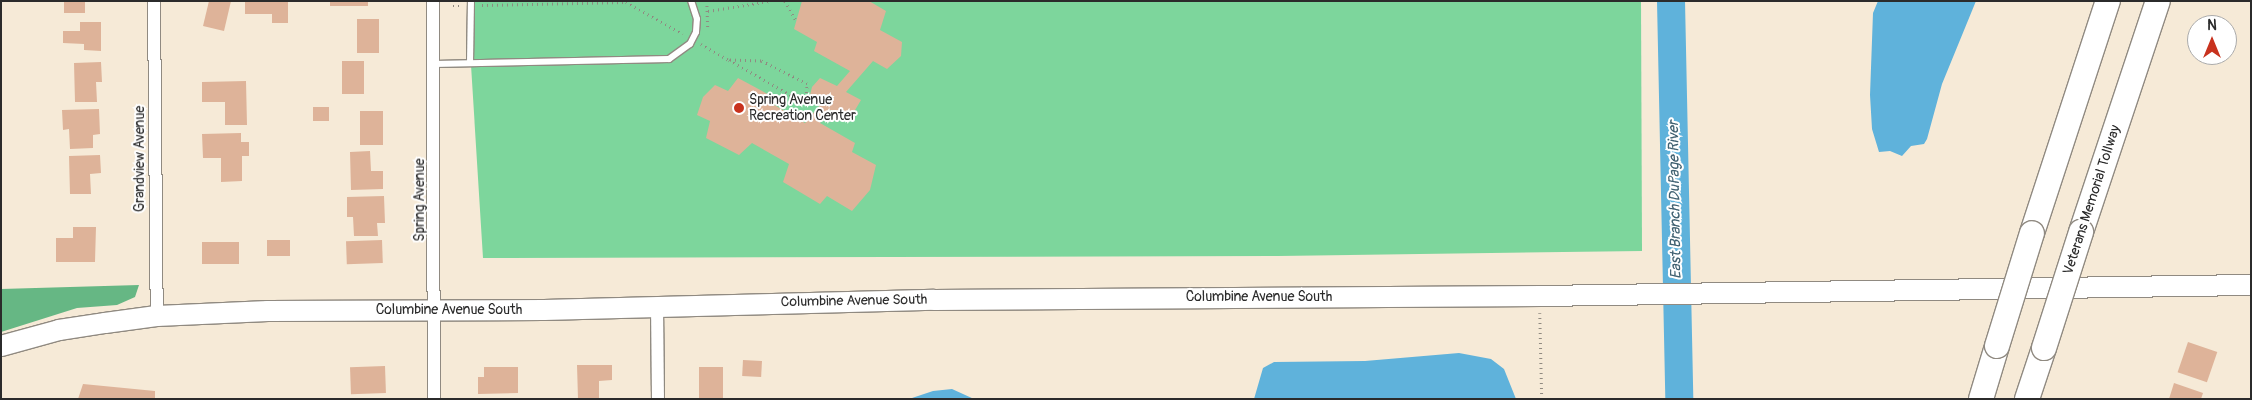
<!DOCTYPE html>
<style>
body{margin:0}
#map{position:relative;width:2252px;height:400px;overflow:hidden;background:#f6ead7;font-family:Pangolin,sans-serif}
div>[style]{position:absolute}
.green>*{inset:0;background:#7dd69c}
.forest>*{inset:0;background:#66b784}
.water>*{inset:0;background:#5fb2db}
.river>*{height:28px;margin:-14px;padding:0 14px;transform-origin:14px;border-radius:14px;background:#5fb2db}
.building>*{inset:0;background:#deb399;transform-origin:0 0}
.path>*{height:2.5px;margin-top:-1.25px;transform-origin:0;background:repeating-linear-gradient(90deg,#908a81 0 1px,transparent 0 5px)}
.roads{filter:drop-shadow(1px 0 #908a81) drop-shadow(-1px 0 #908a81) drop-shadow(0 1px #908a81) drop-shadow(0 -1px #908a81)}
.service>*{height:6px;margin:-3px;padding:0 3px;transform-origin:3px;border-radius:3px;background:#fff}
.minor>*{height:12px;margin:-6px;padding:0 6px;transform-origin:6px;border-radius:6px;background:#fff}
.primary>*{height:20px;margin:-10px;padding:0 10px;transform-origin:10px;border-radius:10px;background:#fff}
.motorway>*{height:24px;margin:-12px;padding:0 12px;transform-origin:12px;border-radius:12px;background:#fff}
.bridges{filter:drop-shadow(1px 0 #908a81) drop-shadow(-1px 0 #908a81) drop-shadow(0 1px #908a81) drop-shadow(0 -1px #908a81)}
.motorway-bridge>*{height:24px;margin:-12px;padding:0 12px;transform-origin:12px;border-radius:12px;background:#fff}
.dots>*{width:14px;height:14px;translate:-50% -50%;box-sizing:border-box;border:2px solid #fff;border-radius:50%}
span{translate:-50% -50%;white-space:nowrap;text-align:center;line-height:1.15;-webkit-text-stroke:4px #fff;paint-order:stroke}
.poi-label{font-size:14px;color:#2b2b2b}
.left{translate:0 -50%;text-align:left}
.street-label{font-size:14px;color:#2b2b2b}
.water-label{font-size:15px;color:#406171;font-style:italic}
.frame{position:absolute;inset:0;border:2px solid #2b2b2b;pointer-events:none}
.north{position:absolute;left:2187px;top:15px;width:50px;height:50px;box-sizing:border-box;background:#fff;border:1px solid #aaa;border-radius:50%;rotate:0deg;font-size:14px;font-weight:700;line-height:20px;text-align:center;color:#2b2b2b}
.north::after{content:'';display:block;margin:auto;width:18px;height:22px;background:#c8321e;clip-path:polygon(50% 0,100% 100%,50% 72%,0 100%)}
</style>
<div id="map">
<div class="green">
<i style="clip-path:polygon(467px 1px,1641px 1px,1642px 251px,1278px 256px,483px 258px)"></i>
</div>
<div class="forest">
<i style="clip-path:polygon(139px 285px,135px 297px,117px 305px,77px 308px,1px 332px,1px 289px)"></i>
</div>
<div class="water">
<i style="clip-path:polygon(1878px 1px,1976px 1px,1942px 84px,1927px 139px,1924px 144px,1911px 146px,1902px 156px,1890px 151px,1879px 152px,1872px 129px,1870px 95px,1873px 13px)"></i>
<i style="clip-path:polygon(1459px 353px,1491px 359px,1504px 369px,1516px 399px,1254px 399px,1263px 368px,1274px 362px,1365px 361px)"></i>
<i style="clip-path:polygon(952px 389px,974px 399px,909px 399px,933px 391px)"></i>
</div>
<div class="river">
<i style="left:1671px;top:1px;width:398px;rotate:88.8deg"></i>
</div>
<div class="building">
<i style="left:64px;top:1px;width:21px;height:12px"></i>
<i style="clip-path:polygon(209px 1px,231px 1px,224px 31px,203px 26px)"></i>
<i style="clip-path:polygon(245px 1px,288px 1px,288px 23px,272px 23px,272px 14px,245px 14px)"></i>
<i style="left:330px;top:1px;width:38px;height:5px"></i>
<i style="clip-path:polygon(802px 1px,869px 1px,886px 11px,880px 30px,902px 42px,901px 56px,887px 69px,873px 61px,846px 92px,861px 100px,848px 122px,830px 110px,820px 123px,855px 143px,852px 152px,876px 165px,870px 190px,852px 211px,827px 196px,820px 204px,783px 182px,789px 164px,752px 143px,739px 155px,706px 138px,710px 121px,697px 115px,703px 97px,715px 85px,728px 91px,738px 78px,773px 97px,771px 103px,805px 123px,820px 105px,809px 99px,812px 87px,820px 78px,837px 86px,850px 71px,814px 51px,817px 42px,794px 29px)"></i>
<i style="left:357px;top:19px;width:22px;height:34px"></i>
<i style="clip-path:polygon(80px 22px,101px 22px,101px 51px,84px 50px,84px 44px,63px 43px,63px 31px,80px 31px)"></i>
<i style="left:342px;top:61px;width:22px;height:33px"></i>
<i style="clip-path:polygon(101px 62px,102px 82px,96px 82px,97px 102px,75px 102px,74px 63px)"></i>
<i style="clip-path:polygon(246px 81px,247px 125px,225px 125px,225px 102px,202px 102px,202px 82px)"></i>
<i style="left:313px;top:107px;width:16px;height:14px"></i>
<i style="clip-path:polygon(99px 109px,100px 134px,93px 135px,93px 148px,70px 149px,69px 129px,63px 130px,62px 110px)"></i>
<i style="left:360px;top:111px;width:23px;height:34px"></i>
<i style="clip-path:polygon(241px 133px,241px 142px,249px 142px,249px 156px,242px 156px,242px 181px,221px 182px,221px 158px,203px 158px,202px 134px)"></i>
<i style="clip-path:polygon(370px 151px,371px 171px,383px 171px,383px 189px,351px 190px,350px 152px)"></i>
<i style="clip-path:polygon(100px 155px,101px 173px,90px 174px,91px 194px,70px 194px,69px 156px)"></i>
<i style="clip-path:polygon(384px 196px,385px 223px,377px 223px,378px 236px,354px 236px,353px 217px,347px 217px,347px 197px)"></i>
<i style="clip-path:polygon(73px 227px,96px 227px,95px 262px,56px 262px,56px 238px,73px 238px)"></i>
<i style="left:267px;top:240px;width:23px;height:16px"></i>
<i style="left:382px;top:240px;width:23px;height:36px;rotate:88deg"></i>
<i style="left:202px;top:242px;width:37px;height:22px"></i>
<i style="left:2188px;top:342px;width:31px;height:32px;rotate:19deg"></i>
<i style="left:743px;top:360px;width:19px;height:16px;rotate:3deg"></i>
<i style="clip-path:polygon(577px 365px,612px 365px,612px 380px,599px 381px,599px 399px,578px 399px)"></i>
<i style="left:385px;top:366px;width:27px;height:35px;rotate:88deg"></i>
<i style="clip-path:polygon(484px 367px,518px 367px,518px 393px,478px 394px,478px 377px,484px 377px)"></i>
<i style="left:699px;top:367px;width:24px;height:32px"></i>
<i style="clip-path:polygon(2174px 383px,2203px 393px,2201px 399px,2169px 399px)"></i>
<i style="clip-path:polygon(83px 384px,155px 391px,155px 399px,78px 399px)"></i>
</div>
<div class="path">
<i style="left:707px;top:1px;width:28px;rotate:88deg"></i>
<i style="left:785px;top:1px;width:22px;rotate:60deg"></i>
<i style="left:482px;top:5px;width:144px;rotate:-1.2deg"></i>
<i style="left:626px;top:2px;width:65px;rotate:29.3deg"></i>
<i style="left:453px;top:6px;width:8px"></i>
<i style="left:708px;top:11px;width:63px;rotate:-9.2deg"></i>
<i style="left:701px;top:44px;width:32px;rotate:30deg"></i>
<i style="left:729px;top:60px;width:87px;rotate:29.5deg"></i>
<i style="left:805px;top:103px;width:19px;rotate:-84deg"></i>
<i style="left:807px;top:84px;width:51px;rotate:-153.4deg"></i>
<i style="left:761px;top:61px;width:32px;rotate:-178deg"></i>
<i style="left:1540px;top:313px;width:86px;rotate:88.7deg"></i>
</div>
<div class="roads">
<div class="service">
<i style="left:470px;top:63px;width:62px;rotate:-89.1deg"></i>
<i style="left:434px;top:64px;width:235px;rotate:-1.2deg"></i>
<i style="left:669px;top:59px;width:26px;rotate:-36deg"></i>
<i style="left:690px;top:44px;width:13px;rotate:-63deg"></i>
<i style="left:696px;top:32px;width:13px;rotate:-86deg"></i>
<i style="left:697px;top:19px;width:19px;rotate:-108deg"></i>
</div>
<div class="minor">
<i style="left:154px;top:1px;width:315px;rotate:89.5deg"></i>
<i style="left:433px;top:1px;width:398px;rotate:89.9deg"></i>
<i style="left:657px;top:305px;width:94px;rotate:89.4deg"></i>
</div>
<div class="primary">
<i style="left:1px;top:346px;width:60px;rotate:-15.4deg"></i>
<i style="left:59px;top:330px;width:47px;rotate:-8.7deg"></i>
<i style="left:105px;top:323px;width:52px;rotate:-7.7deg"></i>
<i style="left:157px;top:316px;width:111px;rotate:-2.6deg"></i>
<i style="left:268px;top:311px;width:276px;rotate:-0.2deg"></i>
<i style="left:544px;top:310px;width:390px;rotate:-1.5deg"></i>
<i style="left:934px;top:300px;width:607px;rotate:-0.38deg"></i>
<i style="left:1541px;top:296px;width:710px;rotate:-0.89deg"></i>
</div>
<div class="motorway">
<i style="left:2081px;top:232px;width:243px;rotate:-71.6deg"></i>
<i style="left:2032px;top:233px;width:244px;rotate:-71.9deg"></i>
<i style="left:1981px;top:399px;width:55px;rotate:-73.2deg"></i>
<i style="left:2027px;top:399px;width:54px;rotate:-71.6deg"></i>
</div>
</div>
<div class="bridges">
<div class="motorway-bridge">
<i style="left:1997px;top:346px;width:118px;rotate:-72.8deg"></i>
<i style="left:2044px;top:348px;width:122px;rotate:-72.3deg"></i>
</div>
</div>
<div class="dots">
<i style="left:739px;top:108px;background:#c8321e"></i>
</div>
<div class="poi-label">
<span class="left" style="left:749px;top:108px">Spring Avenue<br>Recreation Center</span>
</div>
<div class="street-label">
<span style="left:140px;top:159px;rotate:-90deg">Grandview Avenue</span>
<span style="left:420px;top:200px;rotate:-90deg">Spring Avenue</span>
<span style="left:2092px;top:200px;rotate:-72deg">Veterans Memorial Tollway</span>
<span style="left:1259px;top:297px">Columbine Avenue South</span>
<span style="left:854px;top:301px;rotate:-1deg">Columbine Avenue South</span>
<span style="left:449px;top:310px">Columbine Avenue South</span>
</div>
<div class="water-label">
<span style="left:1675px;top:200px;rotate:-91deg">East Branch DuPage River</span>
</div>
<div class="frame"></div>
<div class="north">N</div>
</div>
